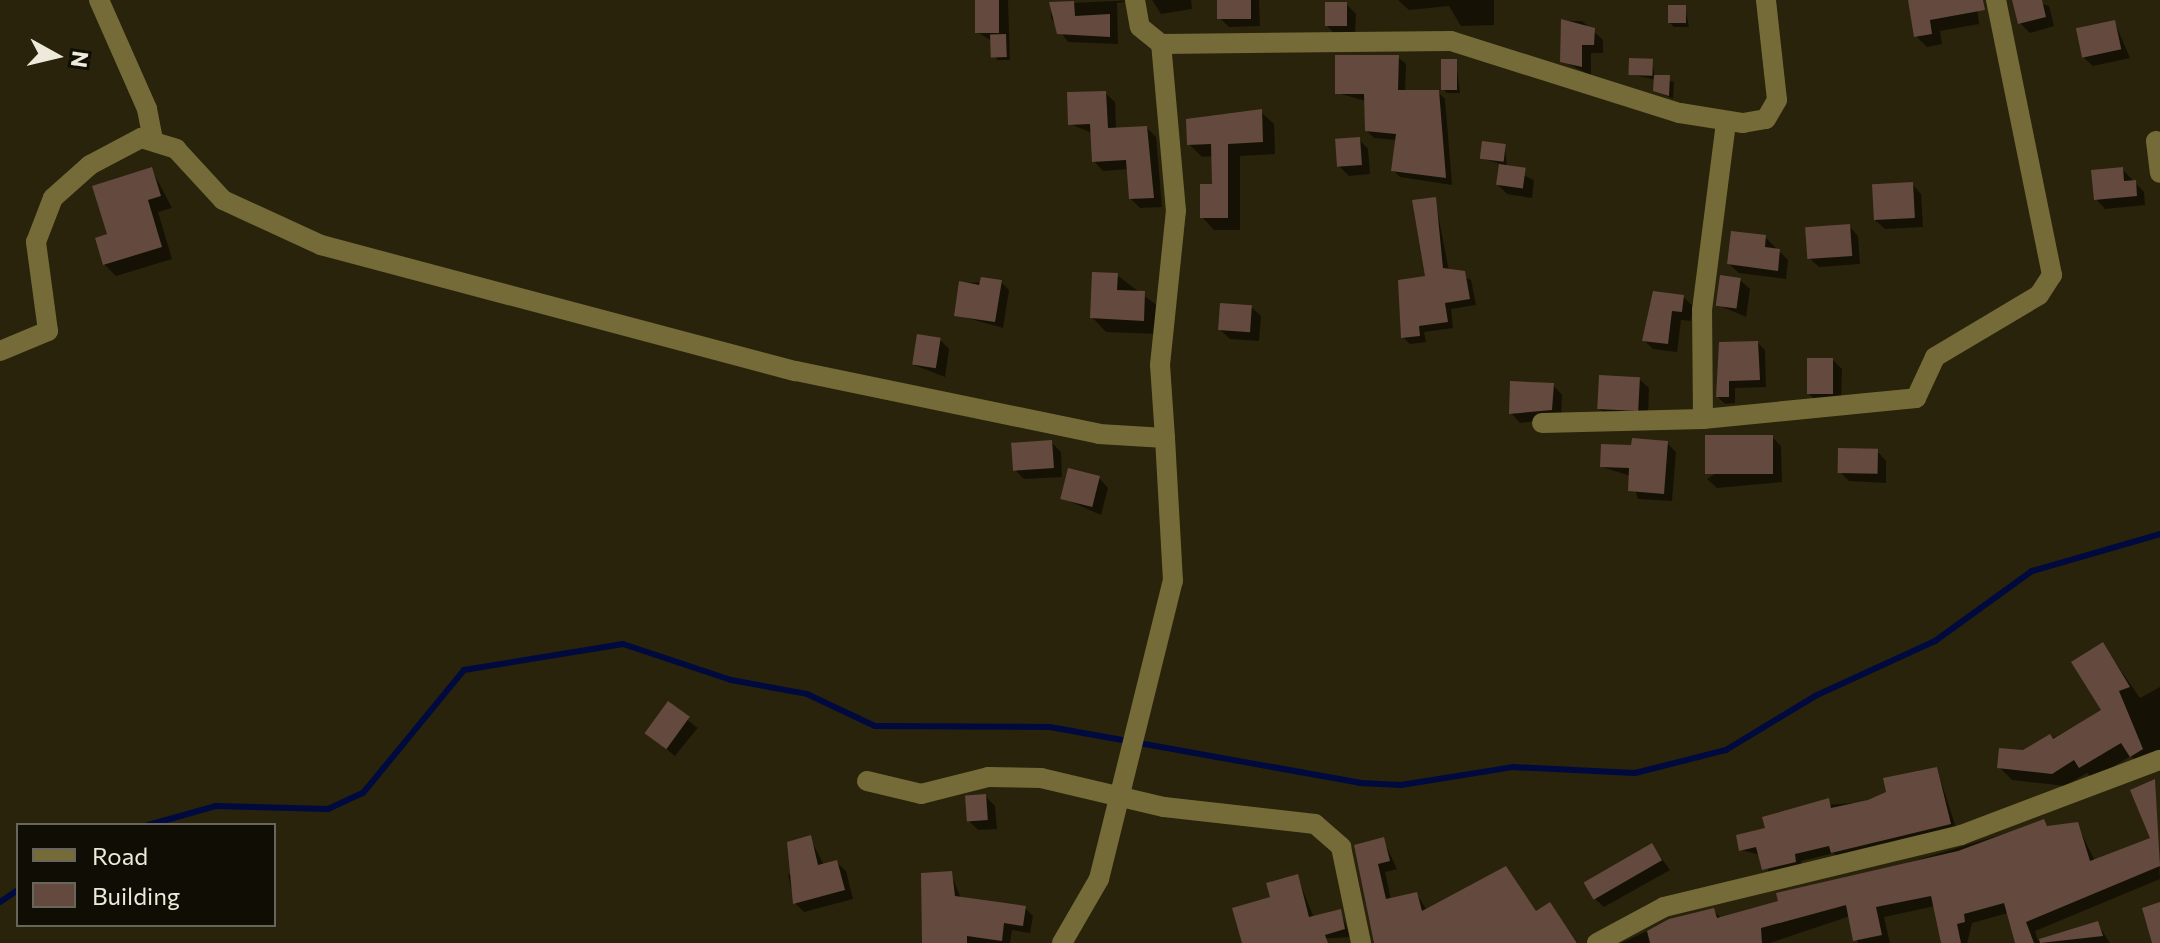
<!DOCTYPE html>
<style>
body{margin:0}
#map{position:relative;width:2160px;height:943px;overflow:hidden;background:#28230a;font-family:Commissioner,sans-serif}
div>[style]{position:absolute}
.shadow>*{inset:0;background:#0007;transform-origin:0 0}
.stream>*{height:6px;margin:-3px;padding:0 3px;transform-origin:3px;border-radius:3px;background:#010a3e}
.building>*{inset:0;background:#64493e;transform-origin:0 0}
.minor>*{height:20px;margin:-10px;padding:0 10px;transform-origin:10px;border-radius:10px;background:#756b38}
span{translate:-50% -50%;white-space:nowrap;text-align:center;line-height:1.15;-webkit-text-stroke:6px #0f0d04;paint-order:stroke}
.legend{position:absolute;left:16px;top:823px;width:260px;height:104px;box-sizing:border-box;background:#0f0d04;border:2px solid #68655a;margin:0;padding:10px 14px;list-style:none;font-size:24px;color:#edeadb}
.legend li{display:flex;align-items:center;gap:16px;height:40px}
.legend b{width:40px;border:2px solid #68655a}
.north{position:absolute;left:16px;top:16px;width:80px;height:80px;-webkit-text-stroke:6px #0f0d04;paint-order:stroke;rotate:98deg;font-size:22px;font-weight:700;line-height:32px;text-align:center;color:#edeadb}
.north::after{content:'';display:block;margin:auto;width:28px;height:36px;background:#edeadb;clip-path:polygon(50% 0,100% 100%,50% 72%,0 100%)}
</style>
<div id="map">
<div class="shadow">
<i style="clip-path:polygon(976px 0,1008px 0,1010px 60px,997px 60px,992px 41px,977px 32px)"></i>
<i style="clip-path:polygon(1136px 0,1117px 3px,1118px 44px,1068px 42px,1051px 18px,1051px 4px)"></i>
<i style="clip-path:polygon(1152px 0,1191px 0,1192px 9px,1161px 14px)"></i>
<i style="clip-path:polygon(1219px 0,1259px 0,1260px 26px,1229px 27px,1220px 18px)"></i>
<i style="clip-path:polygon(1398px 0,1494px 0,1494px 25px,1461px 26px,1449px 6px,1409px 10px)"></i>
<i style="clip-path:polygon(1910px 0,1976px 0,1979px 24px,1940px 31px,1942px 44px,1927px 47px,1916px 36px)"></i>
<i style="clip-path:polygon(2030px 0,2049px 6px,2054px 26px,2030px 33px,2020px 23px)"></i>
<i style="clip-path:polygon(1346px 4px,1356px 14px,1355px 35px,1335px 34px,1326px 25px)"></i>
<i style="clip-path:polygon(1685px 7px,1689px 27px,1674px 27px,1670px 23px)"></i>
<i style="clip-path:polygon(1563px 21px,1582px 21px,1603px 40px,1603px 53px,1591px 53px,1591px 75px,1562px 61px)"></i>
<i style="clip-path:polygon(2115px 23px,2130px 58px,2093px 66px,2083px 57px)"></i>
<i style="clip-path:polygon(1398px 57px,1406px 64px,1405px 92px,1438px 92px,1445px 99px,1452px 185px,1400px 177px,1393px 170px,1397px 140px,1374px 138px,1367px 131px,1366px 101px,1337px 93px)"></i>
<i style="clip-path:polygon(1456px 61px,1460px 93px,1447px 93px,1443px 89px)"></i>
<i style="clip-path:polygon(1652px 61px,1655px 77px,1674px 82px,1673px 99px,1655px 90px,1656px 80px,1630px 74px)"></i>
<i style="clip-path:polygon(1105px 93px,1115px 102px,1116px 129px,1147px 128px,1156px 137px,1162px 207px,1140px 208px,1130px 198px,1129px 169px,1103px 171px,1094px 161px,1092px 133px,1070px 124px)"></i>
<i style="clip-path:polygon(1261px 112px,1274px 124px,1275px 154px,1240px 156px,1240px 230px,1214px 230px,1202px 217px,1214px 186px,1213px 156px,1202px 157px,1189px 144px)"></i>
<i style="clip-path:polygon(1359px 139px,1368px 149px,1370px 174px,1349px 176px,1339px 166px)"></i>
<i style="clip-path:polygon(1505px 146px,1507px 168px,1534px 180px,1532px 198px,1507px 194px,1498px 185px,1501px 164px,1481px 158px)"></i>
<i style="clip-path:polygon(2122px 169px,2144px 192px,2145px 205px,2105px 209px,2096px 199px)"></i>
<i style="clip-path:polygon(152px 170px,172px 208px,158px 212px,172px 259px,116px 276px,104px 264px,109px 236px)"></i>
<i style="clip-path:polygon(1912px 184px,1921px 194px,1923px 227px,1885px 229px,1875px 220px)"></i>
<i style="clip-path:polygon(1435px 199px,1449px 271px,1471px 280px,1476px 305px,1451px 309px,1453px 328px,1424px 332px,1426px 342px,1410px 344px,1403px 337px,1427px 278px)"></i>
<i style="clip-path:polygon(1849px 226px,1858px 236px,1860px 264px,1819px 267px,1809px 258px)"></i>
<i style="clip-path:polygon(1765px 237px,1788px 260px,1786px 279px,1739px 273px,1729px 264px)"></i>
<i style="clip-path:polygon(1117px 275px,1159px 307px,1158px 334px,1106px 332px,1092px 317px)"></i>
<i style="clip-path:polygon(1740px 280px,1750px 289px,1746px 317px,1718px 305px)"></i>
<i style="clip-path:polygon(1001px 282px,1009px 290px,1003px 328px,956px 315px,961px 283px)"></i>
<i style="clip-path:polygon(1683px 297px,1693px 306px,1691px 321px,1681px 320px,1677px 352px,1653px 349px,1644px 340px)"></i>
<i style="clip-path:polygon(1251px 307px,1261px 316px,1259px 341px,1230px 339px,1220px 330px)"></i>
<i style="clip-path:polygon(940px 340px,949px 349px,945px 377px,914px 365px)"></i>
<i style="clip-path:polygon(1758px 343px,1765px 350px,1766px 387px,1735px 388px,1735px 403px,1725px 404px,1718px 397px,1721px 344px)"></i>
<i style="clip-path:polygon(1833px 360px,1842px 369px,1841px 402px,1818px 402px,1808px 393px)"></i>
<i style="clip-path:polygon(1639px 379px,1649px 388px,1648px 416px,1608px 417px,1599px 408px)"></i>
<i style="clip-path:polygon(1553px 385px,1562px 395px,1561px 418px,1520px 423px,1511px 413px)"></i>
<i style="clip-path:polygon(1772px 437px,1781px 446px,1782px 482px,1717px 488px,1707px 479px)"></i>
<i style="clip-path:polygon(1051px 442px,1061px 452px,1062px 477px,1024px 479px,1014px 469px)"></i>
<i style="clip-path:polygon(1667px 443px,1676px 452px,1672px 501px,1638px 499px,1631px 476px,1602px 467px,1633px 447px)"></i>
<i style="clip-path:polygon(1877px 451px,1886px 461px,1886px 483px,1849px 481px,1840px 472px)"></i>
<i style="clip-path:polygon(1099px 478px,1108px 488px,1101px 515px,1062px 498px)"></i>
<i style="clip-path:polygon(2103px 645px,2140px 698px,2160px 687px,2160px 760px,2144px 769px,2131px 756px,2093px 779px,2087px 773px,2065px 786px,2012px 780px,1999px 767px,2103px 711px)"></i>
<i style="left:668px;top:704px;width:38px;height:36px;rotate:39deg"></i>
<i style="clip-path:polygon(1937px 769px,1957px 831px,1840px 860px,1834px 853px,1801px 861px,1803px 869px,1771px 876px,1760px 855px,1741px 850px,1798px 807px,1868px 802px)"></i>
<i style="clip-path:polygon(2155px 782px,2160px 879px,2035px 931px,2038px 941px,2097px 923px,2110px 943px,2016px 943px,2008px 913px,1972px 923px,1967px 943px,1943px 943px,1935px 906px,1884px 917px,1890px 943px,1858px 943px,1850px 916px,1770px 943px,1621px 943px,1669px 921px,1713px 910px,1722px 919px,2043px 822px,2050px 828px,2077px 824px,2095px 861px,2153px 839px)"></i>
<i style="clip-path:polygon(986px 797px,995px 806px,997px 829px,978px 830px,969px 821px)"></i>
<i style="clip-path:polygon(810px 838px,824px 865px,836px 862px,846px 871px,853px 899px,804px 912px,795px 903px,788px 875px,797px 872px)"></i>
<i style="clip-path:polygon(1383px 839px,1397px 869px,1385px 872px,1391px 900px,1417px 894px,1427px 911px,1506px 869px,1537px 913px,1550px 904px,1578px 943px,1375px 943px,1356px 846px)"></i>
<i style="clip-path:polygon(1652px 845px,1670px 870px,1604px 907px,1594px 898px)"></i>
<i style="clip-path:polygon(951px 873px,961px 899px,1025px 908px,1033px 916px,1030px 933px,1012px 930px,1010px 943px,923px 943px)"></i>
<i style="clip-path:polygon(1297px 876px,1314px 918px,1340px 911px,1351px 937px,1244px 943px)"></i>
</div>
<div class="stream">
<i style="left:148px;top:825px;width:71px;rotate:-15.6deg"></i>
<i style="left:216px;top:806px;width:112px;rotate:1.5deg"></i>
<i style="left:328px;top:809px;width:38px;rotate:-25deg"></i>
<i style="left:363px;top:793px;width:159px;rotate:-50.6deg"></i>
<i style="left:464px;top:670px;width:161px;rotate:-9.3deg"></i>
<i style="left:623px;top:644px;width:114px;rotate:18.4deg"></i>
<i style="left:731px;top:680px;width:77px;rotate:10.4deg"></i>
<i style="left:807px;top:694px;width:75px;rotate:25.2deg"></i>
<i style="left:875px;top:726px;width:175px;rotate:0.3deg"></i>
<i style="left:1050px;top:727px;width:315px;rotate:10.2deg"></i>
<i style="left:1360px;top:783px;width:41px;rotate:2.8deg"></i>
<i style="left:1401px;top:785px;width:113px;rotate:-9.1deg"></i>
<i style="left:1513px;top:767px;width:122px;rotate:2.8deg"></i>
<i style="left:1635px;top:773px;width:94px;rotate:-14.2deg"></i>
<i style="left:1726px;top:750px;width:104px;rotate:-31.2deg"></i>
<i style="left:1815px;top:696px;width:132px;rotate:-24.6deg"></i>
<i style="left:1935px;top:641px;width:120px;rotate:-35.8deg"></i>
<i style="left:2032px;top:571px;width:133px;rotate:-16.1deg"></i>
<i style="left:0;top:902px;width:22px;rotate:-34deg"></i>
</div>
<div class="building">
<i style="left:975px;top:0;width:24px;height:33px"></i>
<i style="left:1217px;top:0;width:34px;height:19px"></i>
<i style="clip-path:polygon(1908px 0,1983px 0,1985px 10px,1930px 20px,1932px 34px,1914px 37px)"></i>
<i style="clip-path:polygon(2012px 0,2042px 0,2046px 17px,2018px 24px)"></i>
<i style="clip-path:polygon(1074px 1px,1075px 16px,1110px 14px,1110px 37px,1057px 34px,1049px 2px)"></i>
<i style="left:1325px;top:2px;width:22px;height:24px"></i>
<i style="left:1668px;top:5px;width:18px;height:18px"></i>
<i style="clip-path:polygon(1561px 19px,1595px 28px,1594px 45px,1582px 45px,1582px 67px,1560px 62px)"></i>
<i style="left:2115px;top:20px;width:30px;height:40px;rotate:78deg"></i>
<i style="left:1006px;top:34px;width:23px;height:16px;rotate:88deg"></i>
<i style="clip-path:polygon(1335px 55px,1399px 55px,1398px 90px,1439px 90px,1446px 178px,1391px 171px,1396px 134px,1365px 131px,1364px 94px,1335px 94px)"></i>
<i style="left:1629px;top:58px;width:24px;height:17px;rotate:2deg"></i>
<i style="left:1441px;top:59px;width:16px;height:31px"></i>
<i style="clip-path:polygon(1654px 75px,1670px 75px,1669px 96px,1653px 91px)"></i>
<i style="clip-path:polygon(1106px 91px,1108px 128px,1147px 126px,1154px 198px,1129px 199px,1126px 160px,1092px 162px,1090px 124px,1068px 125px,1067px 92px)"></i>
<i style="clip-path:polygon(1262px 109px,1263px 142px,1228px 144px,1228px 218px,1200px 218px,1200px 184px,1212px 184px,1211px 144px,1187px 145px,1186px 119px)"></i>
<i style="left:1360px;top:137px;width:28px;height:25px;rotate:86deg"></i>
<i style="left:1482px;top:141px;width:24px;height:18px;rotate:7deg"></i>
<i style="left:1499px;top:164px;width:27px;height:21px;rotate:8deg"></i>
<i style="clip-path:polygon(152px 167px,161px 196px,148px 200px,162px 247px,103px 265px,95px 238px,107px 234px,92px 186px)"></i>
<i style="clip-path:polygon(2123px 167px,2124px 181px,2136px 180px,2137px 196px,2094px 200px,2091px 170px)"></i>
<i style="left:1913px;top:182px;width:36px;height:41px;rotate:87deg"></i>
<i style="clip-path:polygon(1436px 197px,1443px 268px,1465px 271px,1470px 299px,1445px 303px,1448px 322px,1419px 326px,1420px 336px,1401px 338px,1398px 280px,1425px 276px,1412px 200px)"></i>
<i style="left:1850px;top:224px;width:32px;height:45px;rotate:86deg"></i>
<i style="clip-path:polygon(1731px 231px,1766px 235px,1765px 247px,1780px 249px,1778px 271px,1727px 264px)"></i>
<i style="clip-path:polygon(1092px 272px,1118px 273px,1117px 290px,1145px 291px,1144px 321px,1090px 318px)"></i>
<i style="left:1720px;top:275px;width:21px;height:31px;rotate:8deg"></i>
<i style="clip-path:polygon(981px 277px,1002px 280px,995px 322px,954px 316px,959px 281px,979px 285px)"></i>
<i style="clip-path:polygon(1653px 291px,1684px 295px,1682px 312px,1672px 311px,1668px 344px,1642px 341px)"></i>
<i style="left:1220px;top:303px;width:32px;height:27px;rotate:4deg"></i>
<i style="left:917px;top:334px;width:24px;height:31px;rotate:9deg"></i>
<i style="clip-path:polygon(1758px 341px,1760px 380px,1729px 381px,1729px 397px,1716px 397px,1719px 342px)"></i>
<i style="left:1807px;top:358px;width:26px;height:36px"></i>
<i style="left:1599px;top:375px;width:41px;height:34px;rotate:3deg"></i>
<i style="clip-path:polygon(1510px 381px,1554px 383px,1552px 410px,1509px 414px)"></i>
<i style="left:1773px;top:435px;width:39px;height:68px;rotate:90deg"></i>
<i style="clip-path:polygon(1632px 438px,1668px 441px,1664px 494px,1628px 491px,1629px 468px,1600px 467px,1601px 444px,1631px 445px)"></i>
<i style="left:1052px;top:440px;width:28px;height:41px;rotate:86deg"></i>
<i style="left:1838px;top:448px;width:40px;height:25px;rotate:1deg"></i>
<i style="left:1068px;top:468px;width:33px;height:32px;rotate:14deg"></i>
<i style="clip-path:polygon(2103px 642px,2130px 687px,2119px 691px,2143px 749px,2130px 757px,2121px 743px,2079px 768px,2074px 760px,2052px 774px,1997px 768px,1999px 748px,2023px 750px,2050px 734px,2053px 739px,2101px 710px,2071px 662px)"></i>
<i style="left:668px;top:701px;width:27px;height:40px;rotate:36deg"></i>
<i style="clip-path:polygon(1937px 767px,1951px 824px,1831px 853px,1829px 846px,1795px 854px,1796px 862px,1762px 870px,1756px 847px,1739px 851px,1736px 835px,1765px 828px,1762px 817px,1829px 798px,1831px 808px,1868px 800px,1886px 792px,1883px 778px)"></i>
<i style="clip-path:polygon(2155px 779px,2160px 866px,2026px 922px,2034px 943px,2015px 943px,2004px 903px,1964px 914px,1965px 922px,1957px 924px,1961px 943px,1941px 943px,1931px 896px,1876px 907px,1882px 935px,1853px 941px,1846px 905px,1761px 928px,1762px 943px,1650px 943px,1647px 931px,1669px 919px,1714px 908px,1717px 918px,1778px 901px,1776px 893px,1958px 851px,2044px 819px,2047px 826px,2078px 822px,2090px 861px,2150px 838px,2130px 790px)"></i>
<i style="left:986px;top:794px;width:26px;height:21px;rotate:86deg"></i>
<i style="clip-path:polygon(811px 835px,818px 865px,837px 860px,845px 890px,793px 904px,787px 842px)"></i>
<i style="clip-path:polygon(1384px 837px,1390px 861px,1378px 864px,1386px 899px,1417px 892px,1422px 911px,1506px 866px,1536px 911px,1550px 902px,1577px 943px,1374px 943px,1354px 845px)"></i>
<i style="left:1652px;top:843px;width:20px;height:79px;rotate:60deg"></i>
<i style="clip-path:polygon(952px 871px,955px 896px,1026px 906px,1023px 926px,1004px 923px,1002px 941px,967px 936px,967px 943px,922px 943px,921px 873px)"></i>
<i style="clip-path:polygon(1298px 874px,1309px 917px,1341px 909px,1345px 929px,1325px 935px,1328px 943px,1242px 943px,1232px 908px,1270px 897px,1266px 883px)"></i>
<i style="clip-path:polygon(2160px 902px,2160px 943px,2152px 943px,2142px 908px)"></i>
<i style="clip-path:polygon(2098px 921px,2103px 936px,2040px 943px,2039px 939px)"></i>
</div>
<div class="minor">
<i style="left:99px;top:0;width:119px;rotate:66.2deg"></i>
<i style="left:147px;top:109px;width:32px;rotate:79deg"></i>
<i style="left:1135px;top:0;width:27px;rotate:80deg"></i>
<i style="left:1140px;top:27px;width:27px;rotate:39deg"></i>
<i style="left:1161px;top:44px;width:290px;rotate:-0.6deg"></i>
<i style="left:1451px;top:41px;width:240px;rotate:17.5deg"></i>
<i style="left:1680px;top:113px;width:64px;rotate:9deg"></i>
<i style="left:1743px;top:123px;width:23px;rotate:-10deg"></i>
<i style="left:1766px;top:119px;width:22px;rotate:-60deg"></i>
<i style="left:1777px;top:100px;width:101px;rotate:-96.3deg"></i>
<i style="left:2156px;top:141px;width:32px;rotate:83deg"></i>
<i style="left:0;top:351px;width:52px;rotate:-22.6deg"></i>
<i style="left:48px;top:331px;width:90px;rotate:-97.7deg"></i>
<i style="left:36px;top:242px;width:47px;rotate:-68.9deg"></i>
<i style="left:53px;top:198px;width:50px;rotate:-41.7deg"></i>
<i style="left:90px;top:165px;width:58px;rotate:-27.9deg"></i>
<i style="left:141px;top:138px;width:37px;rotate:17deg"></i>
<i style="left:176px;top:149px;width:69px;rotate:47.3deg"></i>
<i style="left:223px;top:200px;width:108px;rotate:24.7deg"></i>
<i style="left:321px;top:245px;width:491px;rotate:14.9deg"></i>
<i style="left:796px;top:371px;width:309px;rotate:11.7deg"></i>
<i style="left:1099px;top:434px;width:66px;rotate:3.5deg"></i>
<i style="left:1165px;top:438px;width:73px;rotate:-93.9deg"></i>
<i style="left:1160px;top:365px;width:155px;rotate:-84.1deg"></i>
<i style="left:1176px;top:211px;width:168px;rotate:-95.1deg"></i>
<i style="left:1703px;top:419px;width:109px;rotate:-90.5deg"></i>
<i style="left:1702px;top:310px;width:190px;rotate:-82.7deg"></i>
<i style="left:1542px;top:423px;width:161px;rotate:-1.4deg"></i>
<i style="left:1703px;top:419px;width:214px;rotate:-5.6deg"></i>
<i style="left:1916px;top:398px;width:45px;rotate:-65.1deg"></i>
<i style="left:1935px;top:357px;width:121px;rotate:-30.8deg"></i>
<i style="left:2039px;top:295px;width:24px;rotate:-57deg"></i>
<i style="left:2052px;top:275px;width:281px;rotate:-101.5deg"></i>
<i style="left:867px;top:781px;width:56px;rotate:13.5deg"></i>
<i style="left:921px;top:794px;width:69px;rotate:-14.2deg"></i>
<i style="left:988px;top:777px;width:53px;rotate:1.1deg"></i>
<i style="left:1041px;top:778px;width:126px;rotate:13.3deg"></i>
<i style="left:1164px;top:807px;width:152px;rotate:6.4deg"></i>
<i style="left:1315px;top:824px;width:35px;rotate:41deg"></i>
<i style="left:1341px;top:847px;width:98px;rotate:78.2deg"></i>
<i style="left:1062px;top:943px;width:74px;rotate:-60deg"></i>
<i style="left:1099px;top:879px;width:307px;rotate:-76.1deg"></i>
<i style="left:1173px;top:581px;width:143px;rotate:-93.2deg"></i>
<i style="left:1597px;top:943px;width:76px;rotate:-28.2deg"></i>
<i style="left:1664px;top:907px;width:306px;rotate:-13.6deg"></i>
<i style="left:1961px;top:835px;width:213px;rotate:-20.7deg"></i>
</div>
<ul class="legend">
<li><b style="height:10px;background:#756b38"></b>Road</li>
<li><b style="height:22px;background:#64493e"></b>Building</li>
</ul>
<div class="north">N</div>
</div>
